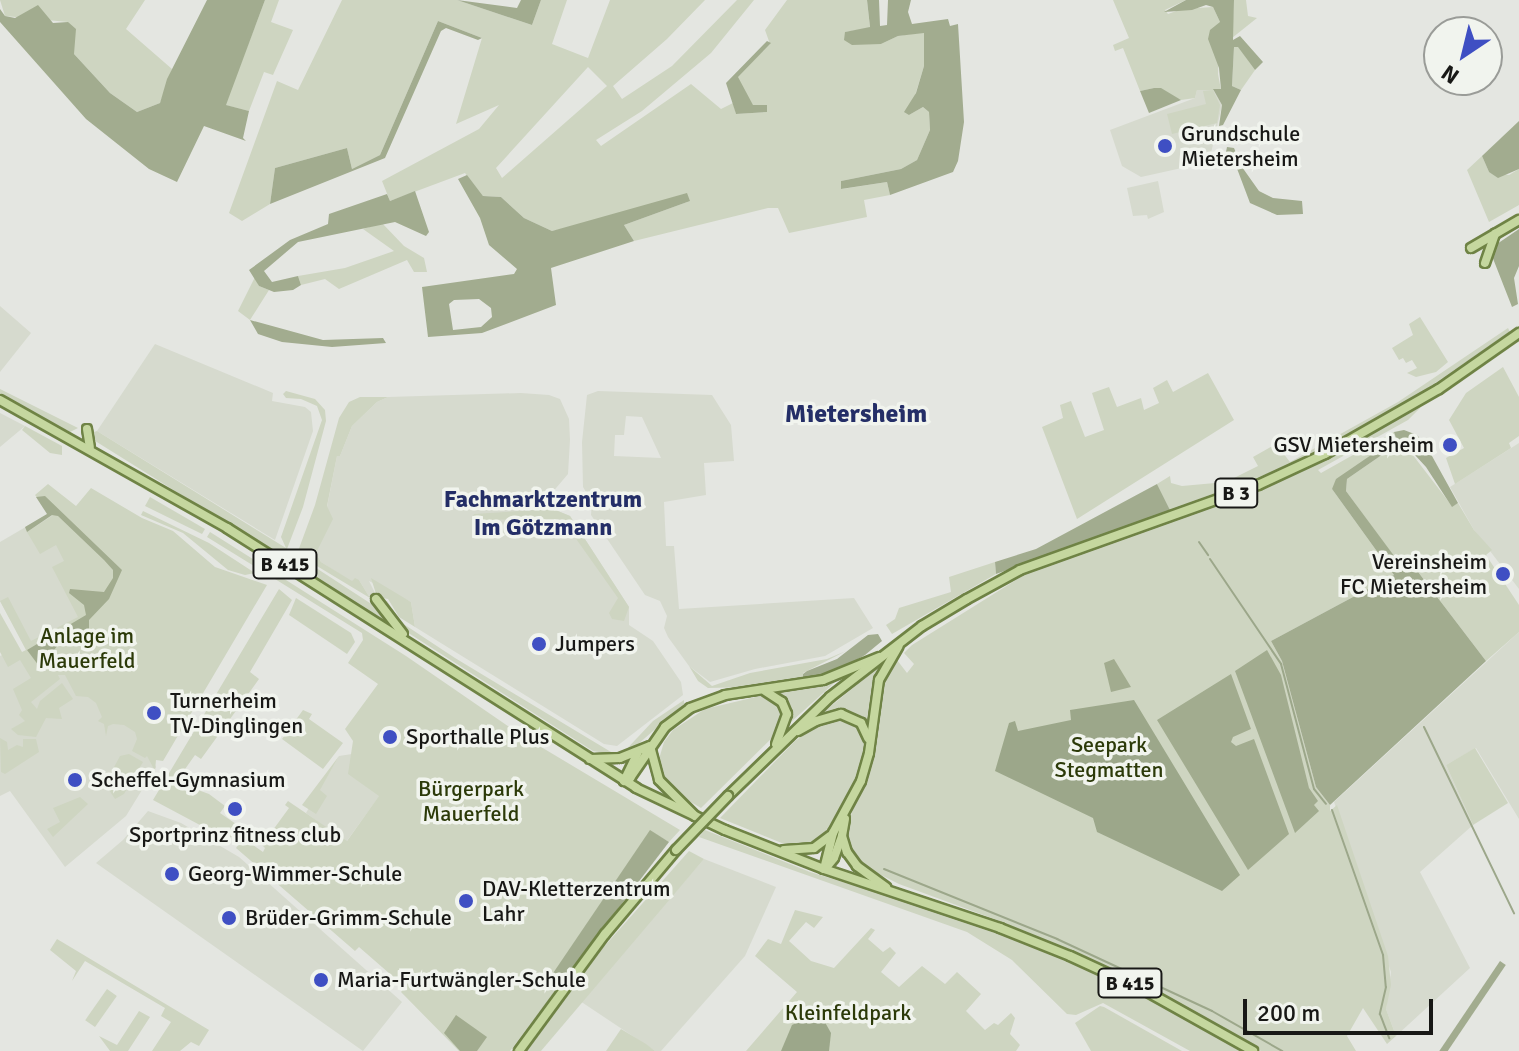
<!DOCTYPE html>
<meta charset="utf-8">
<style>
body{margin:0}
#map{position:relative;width:1519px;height:1051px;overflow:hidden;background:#e4e6e1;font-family:Signika,sans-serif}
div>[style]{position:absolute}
.built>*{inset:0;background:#d6dace}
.green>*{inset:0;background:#ced5c1;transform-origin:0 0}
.forest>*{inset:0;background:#a2ac8f;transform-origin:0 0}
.water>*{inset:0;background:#9ca78a}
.stream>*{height:2px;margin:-1px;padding:0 1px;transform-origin:1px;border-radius:1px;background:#9ca78a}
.roads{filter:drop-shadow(2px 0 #6f8345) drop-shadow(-2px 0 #6f8345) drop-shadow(0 2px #6f8345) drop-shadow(0 -2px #6f8345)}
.major>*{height:8px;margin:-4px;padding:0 4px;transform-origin:4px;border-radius:4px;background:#c5d79f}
.bridges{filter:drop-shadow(2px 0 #6f8345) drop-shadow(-2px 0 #6f8345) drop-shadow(0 2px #6f8345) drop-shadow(0 -2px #6f8345)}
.major-bridge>*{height:8px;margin:-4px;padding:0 4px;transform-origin:4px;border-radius:4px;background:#c5d79f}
.dots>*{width:22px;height:22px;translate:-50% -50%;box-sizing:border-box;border:4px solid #f1f4ee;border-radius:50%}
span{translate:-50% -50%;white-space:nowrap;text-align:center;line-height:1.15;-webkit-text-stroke:7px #f1f4ee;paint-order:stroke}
.shield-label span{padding:2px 6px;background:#f1f4ee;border:2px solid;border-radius:6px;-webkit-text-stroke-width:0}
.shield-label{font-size:20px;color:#181816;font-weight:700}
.poi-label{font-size:22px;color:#181816}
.left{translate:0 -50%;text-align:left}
.right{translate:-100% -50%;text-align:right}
.park-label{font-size:22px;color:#2c3a09}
.neighbourhood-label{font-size:24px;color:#242e67;font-weight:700}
.quarter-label{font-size:26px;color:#242e67;font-weight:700}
.north{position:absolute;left:1423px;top:16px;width:80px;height:80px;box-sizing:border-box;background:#f1f4ee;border:2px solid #9a9c98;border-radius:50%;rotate:215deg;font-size:22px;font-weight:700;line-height:32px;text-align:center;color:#181816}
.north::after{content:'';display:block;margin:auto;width:28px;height:36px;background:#3f4fc3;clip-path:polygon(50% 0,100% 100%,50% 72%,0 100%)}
.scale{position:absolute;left:1243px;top:999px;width:190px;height:36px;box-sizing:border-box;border:4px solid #181816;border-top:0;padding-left:10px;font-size:24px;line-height:28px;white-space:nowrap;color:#181816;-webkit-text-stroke:6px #f1f4ee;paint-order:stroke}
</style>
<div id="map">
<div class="built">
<i style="clip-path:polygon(1213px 89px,1222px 105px,1209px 162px,1141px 177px,1122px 166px,1110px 130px,1195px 98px,1197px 90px)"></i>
<i style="clip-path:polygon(1158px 181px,1164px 212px,1148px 219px,1147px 215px,1133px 216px,1127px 188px)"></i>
<i style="clip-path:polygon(0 306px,31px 333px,0 372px)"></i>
<i style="clip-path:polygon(155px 344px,273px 393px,272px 401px,305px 407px,311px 412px,313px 431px,275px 540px,97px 431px)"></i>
<i style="clip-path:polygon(evenodd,598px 391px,712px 395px,731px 425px,734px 461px,704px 463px,706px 495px,664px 502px,666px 546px,674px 546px,679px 609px,854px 598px,873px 628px,825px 656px,755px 669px,710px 682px,689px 666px,668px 637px,664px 628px,667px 616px,660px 601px,645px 595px,591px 515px,592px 502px,583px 487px,582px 442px,587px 395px,598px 391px,626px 416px,642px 417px,661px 458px,614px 456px,615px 435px,624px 435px,626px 416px)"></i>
<i style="clip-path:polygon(521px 393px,549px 395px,560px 399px,569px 419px,570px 440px,568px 474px,551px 494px,553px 509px,570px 516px,629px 607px,629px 625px,653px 641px,681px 682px,683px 695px,617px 746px,604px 744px,415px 627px,411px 602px,369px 581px,377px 597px,370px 598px,359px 580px,352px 582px,321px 562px,316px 553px,329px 516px,327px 507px,337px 456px,340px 456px,352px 426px,377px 402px,388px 397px)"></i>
<i style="clip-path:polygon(0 413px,25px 426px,0 447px)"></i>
<i style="clip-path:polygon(1519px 443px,1519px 589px,1474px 530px,1450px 487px)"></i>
<i style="clip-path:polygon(48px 514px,58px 516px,84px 619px,27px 650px,0 601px,0 542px)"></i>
<i style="clip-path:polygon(1519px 632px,1519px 819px,1476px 748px,1446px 765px,1473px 825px,1420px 872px,1470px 968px,1396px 1036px,1386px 1009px,1391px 972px,1334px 802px)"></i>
<i style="clip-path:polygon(18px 648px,29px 665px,58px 675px,82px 675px,128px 714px,156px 767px,126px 816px,65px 867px,10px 791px,0 796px,0 656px)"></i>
<i style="clip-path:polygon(352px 754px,391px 780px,346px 842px,306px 813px,339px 756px)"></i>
<i style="clip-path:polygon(148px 811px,181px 823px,239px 857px,402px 1002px,363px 1051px,96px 863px,123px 840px)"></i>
<i style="clip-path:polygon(704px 859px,776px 887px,745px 956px,661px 1051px,655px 1051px,580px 1001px)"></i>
</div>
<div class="green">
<i style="clip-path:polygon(0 0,145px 0,126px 29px,172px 69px,160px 103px,137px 112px,110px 93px,74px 54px,68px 22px,5px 16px)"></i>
<i style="clip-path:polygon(265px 0,279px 0,271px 22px,293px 30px,273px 75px,264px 72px,249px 111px,225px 105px)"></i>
<i style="clip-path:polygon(evenodd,342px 0,457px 0,532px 25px,541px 0,567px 0,552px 44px,588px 58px,610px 0,705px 0,667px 39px,613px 86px,622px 99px,672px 66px,737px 0,754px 0,711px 53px,642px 111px,596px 140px,601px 146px,691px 84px,721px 109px,733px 103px,736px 114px,767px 112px,753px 106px,737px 77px,770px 44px,765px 30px,787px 0,867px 0,870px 28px,845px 32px,881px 44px,898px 36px,924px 32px,924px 66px,909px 115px,923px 107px,929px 112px,930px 130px,917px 160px,901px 169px,841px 181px,842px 189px,887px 182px,890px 195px,864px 200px,867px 217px,789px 233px,778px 208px,768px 208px,634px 241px,624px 225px,690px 201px,552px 231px,524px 218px,501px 197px,483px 196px,465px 173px,390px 201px,382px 181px,479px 129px,499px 105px,456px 124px,482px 38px,438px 21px,380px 155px,352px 169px,347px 148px,275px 168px,270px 204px,242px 221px,229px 213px,277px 81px,298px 90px,342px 0,588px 67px,607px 86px,502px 178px,496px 168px,588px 67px)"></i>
<i style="clip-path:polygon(1113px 0,1186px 0,1165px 10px,1168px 14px,1182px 9px,1213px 7px,1220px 22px,1218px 74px,1221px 90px,1197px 90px,1195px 98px,1181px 100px,1154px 88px,1140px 91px,1123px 48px,1115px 51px,1113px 45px,1129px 38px)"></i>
<i style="clip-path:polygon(1234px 0,1246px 0,1248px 16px,1257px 18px,1232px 38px)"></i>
<i style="clip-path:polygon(1238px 46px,1255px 70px,1241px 90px,1232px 86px,1234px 47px)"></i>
<i style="clip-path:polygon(1213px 90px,1220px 105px,1217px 123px,1172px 134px,1167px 114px,1206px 104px,1203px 91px)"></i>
<i style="clip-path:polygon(1482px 156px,1489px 172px,1509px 175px,1519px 169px,1519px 205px,1489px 222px,1467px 170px)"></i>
<i style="clip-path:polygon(382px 223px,404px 246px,424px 258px,427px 272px,414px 272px,407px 260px,339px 289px,325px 279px,301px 285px,298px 276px,345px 268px,394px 251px,363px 229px)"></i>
<i style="clip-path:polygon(255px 277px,259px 286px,269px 290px,250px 320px,238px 311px)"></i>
<i style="clip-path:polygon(1420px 317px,1448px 362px,1436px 372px,1416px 377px,1407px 373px,1417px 368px,1412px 360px,1406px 363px,1403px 358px,1399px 360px,1392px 348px,1413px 335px,1409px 324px)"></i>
<i style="clip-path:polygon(1508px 328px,1510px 332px,1385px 417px,1291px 465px,1170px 510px,1157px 484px,1170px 476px,1171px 483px,1182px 486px,1226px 482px,1258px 466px,1253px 457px,1276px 444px,1290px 462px,1398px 402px)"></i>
<i style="clip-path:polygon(1503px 367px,1519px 397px,1519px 436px,1509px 443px,1511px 448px,1455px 484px,1446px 458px,1464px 448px,1449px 420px,1466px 393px)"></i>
<i style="clip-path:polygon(1208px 373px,1234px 420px,1077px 519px,1042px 427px,1063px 418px,1060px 405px,1071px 401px,1085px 437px,1104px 430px,1092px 393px,1109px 387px,1117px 407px,1141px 398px,1144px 410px,1159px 403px,1153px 388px,1167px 380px,1173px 392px)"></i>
<i style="clip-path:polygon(0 389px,78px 428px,70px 432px,0 396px)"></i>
<i style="clip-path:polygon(286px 391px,315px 399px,325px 410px,326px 421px,303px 507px,287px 549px,376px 607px,388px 624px,92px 439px,91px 433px,97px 431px,286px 548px,281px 537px,322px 420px,317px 406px,301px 399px,286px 398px,283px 394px)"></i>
<i style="clip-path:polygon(360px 397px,388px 397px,377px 402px,352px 426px,340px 456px,337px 456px,327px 506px,333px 519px,316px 553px,321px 562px,352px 581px,355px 578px,359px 580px,370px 598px,297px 554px,315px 505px,339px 418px,349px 402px)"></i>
<i style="clip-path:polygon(1421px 407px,1408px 420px,1318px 470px,1321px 473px,1394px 432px,1396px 438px,1332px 489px,1394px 575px,1271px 641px,1282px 661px,1316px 787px,1330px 805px,1330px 811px,1337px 805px,1388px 956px,1391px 985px,1386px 1009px,1396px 1036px,1387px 1044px,1363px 1008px,1347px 1036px,1356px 1051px,1261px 1051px,1124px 976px,997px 920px,899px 884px,865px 867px,857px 858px,850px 849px,846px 829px,871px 761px,882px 686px,897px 660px,907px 673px,914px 664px,904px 653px,912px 645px,1032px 570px,1289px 477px)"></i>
<i style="clip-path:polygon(25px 426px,62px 446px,62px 455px,50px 453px,22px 430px)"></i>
<i style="clip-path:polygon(1402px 441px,1452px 506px,1458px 503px,1474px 530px,1492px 550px,1486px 555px,1519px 605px,1519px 632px,1486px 661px,1415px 568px,1406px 573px,1346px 491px,1347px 479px)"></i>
<i style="clip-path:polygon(48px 484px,76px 506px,91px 488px,142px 518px,173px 531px,215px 567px,267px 585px,163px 761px,156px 760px,155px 771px,147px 756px,145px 758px,132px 751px,137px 739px,135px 732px,124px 725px,113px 724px,108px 726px,106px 736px,104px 724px,98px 721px,102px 717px,96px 703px,88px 697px,76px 696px,65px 675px,58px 675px,60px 679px,31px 702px,37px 709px,40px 701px,62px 683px,73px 699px,59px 708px,62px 719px,46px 718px,36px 737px,18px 735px,11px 729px,25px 721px,19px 715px,22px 710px,13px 689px,31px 678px,20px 660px,8px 667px,0 652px,0 613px,22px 652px,26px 650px,0 601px,8px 597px,31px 641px,78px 617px,52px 567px,64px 561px,56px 545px,40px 554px,27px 532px,52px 516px,35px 495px)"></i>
<i style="clip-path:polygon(150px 497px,205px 529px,202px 534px,145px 506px)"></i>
<i style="clip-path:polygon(553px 509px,570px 516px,629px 607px,624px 621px,612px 619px,609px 613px,618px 598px,562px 519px,471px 520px,474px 514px)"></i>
<i style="clip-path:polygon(143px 511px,209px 543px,255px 573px,245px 575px,228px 570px,183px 533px,141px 515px)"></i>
<i style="clip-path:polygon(210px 532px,406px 656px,521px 735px,680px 830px,669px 842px,650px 831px,546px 985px,555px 991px,510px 1051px,459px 1051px,401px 992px,405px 987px,359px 947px,355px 951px,236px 848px,243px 838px,263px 852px,265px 848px,262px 845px,289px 808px,285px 805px,288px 801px,347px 841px,379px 796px,348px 774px,353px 741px,345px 729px,378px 684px,348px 663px,363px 640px,362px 633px,207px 537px)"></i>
<i style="clip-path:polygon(995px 562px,996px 574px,892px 634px,886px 625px,895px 619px,899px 608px,951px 592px,949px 577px)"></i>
<i style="clip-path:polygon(371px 578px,411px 602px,415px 627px,399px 617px,388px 599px,377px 597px)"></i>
<i style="clip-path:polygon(279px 589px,292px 600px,250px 672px,259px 679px,201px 759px,195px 755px,183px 772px,191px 778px,183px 789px,193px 796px,198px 790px,209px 794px,225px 806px,220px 813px,236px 824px,231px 831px,234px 834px,228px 840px,153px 800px)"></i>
<i style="clip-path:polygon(296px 598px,351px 633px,355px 642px,347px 654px,289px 615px)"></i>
<i style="clip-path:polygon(379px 600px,387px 601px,402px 623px,455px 658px,616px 755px,593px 751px,410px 634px,399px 627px)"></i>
<i style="clip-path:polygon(846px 651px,803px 673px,803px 682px,750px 687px,708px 688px,698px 681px,689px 666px,712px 686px,750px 673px,827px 659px)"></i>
<i style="clip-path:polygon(880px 666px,869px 729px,853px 714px,842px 711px,820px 715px)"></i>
<i style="clip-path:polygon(843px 675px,791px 722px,788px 705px,775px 692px,821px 684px)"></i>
<i style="clip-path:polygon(760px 696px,767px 696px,782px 709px,780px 730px,701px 808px,679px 795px,663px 778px,659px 759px,664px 742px,673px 730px,705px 709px)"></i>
<i style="clip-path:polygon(684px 700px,684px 704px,637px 745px,622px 754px,653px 721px)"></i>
<i style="clip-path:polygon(303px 710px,312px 714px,309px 719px,343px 743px,323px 769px,282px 739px)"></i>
<i style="clip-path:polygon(839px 718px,852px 720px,858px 726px,864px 742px,864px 753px,848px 799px,822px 838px,811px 845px,794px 848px,720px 818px,795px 741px,816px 726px)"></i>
<i style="clip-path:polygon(0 738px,7px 742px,8px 750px,17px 745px,23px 747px,23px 739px,36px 739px,39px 752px,5px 774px,1px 772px)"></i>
<i style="clip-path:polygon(1475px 748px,1508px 803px,1473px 825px,1446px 765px)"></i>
<i style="clip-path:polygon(129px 754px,143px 762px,124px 794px,115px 799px,105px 784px,120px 756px)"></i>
<i style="clip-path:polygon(339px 756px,320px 790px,327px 796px,316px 814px,302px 805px)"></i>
<i style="clip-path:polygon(80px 797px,88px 804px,53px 837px,47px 829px,60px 822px,53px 808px)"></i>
<i style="clip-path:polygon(705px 830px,810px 872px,951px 915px,1076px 963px,1185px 1016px,1246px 1051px,1190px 1051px,1103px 1003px,1076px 1015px,1067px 1014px,1012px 960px,967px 932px,699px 837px)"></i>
<i style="clip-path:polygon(689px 851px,704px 859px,541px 1051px,525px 1051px,586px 967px)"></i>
<i style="clip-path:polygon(795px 910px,823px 917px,814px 928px,806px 922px,789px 941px,811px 961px,834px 968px,871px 928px,875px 930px,868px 939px,883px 952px,890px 947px,896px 953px,881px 972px,899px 987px,922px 966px,945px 984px,957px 972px,981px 994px,966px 1011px,985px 1030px,994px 1023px,998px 1025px,1011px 1013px,1015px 1018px,1010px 1034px,1020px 1045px,1016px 1051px,746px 1051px,797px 992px,755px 956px,768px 939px,781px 944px)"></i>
<i style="clip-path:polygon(57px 939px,209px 1030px,199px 1046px,191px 1042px,180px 1051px,152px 1051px,171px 1022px,161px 1016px,165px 1008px,85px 961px,72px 981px,76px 971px,50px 950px)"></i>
<i style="left:107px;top:989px;width:12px;height:38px;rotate:35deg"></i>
<i style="clip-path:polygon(1100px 1006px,1104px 1007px,1182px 1051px,1091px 1051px,1075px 1023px)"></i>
<i style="clip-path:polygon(139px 1011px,150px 1017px,128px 1051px,110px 1051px,99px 1036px,117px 1045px)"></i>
<i style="clip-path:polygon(621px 1029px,646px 1044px,655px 1051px,606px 1051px)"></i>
</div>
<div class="forest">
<i style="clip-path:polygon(207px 0,265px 0,226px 105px,249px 111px,243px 138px,246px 141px,204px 126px,177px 182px,149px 169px,86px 119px,0 22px,0 9px,5px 16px,15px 18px,38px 5px,53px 23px,68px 22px,76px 29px,74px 54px,110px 93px,137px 112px,160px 103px,167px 79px)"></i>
<i style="clip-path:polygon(457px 0,517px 8px,521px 0,541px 0,532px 25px)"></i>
<i style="clip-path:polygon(867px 0,879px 0,880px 26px,887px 25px,888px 0,911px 0,908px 12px,912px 24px,948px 19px,950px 26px,958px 24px,964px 122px,958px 161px,953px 172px,890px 195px,887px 182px,841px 189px,841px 181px,901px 169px,917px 160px,930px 130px,929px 112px,923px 107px,909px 115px,904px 112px,916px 93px,924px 66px,924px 33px,898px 36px,881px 44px,852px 45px,844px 40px,845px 32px,870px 27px)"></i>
<i style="clip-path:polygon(1186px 0,1234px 0,1233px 40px,1240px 36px,1263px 62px,1255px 70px,1238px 47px,1234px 47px,1232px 86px,1241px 90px,1223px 125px,1219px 126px,1222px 105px,1213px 89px,1221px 89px,1219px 68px,1208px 39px,1210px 30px,1220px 22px,1213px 7px,1206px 5px,1192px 10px,1164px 12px)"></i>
<i style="clip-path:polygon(438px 21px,482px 38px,478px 40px,446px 28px,441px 31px,385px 158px,270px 204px,275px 168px,347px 148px,352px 169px,380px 155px)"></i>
<i style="clip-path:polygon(767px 41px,771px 43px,738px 77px,753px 105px,767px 105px,767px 112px,736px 114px,726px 83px)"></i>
<i style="clip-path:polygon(1154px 88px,1161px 88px,1181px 100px,1149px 113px,1140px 91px)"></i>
<i style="clip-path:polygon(1519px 121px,1519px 169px,1498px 178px,1489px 172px,1482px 156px)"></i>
<i style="clip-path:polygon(1227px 147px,1234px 148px,1242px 167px,1259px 191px,1273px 198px,1302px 201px,1303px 214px,1277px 215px,1250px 203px,1233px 158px,1225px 157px)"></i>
<i style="clip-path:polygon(evenodd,467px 175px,483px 196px,501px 197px,524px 218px,552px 231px,687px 193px,690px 201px,624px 225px,634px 241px,551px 268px,556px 305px,482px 333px,428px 337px,422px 287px,514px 274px,517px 269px,489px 245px,480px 218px,458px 179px,467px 175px,479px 299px,491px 308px,492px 317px,481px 327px,453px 330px,449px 304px,454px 300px,479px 299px)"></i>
<i style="clip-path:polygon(415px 191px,429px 232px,426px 236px,395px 222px,298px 242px,264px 271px,272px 282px,298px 276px,301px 285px,293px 290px,274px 292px,259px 286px,249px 270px,290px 240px,328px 224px,329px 214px,387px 194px,390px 201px)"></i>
<i style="clip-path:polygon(1519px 229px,1519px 266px,1514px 278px,1518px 304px,1512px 307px,1492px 256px,1497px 244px)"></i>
<i style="clip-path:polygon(250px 320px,323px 340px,383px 338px,386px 343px,332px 347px,282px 342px,258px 334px)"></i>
<i style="clip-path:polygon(1404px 430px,1417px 435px,1427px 447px,1458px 503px,1452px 507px,1426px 467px,1402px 441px,1347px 479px,1346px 491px,1406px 572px,1415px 568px,1486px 661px,1330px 805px,1316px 787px,1282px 661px,1271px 641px,1394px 575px,1332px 489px,1336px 479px,1396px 438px,1394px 432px)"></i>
<i style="clip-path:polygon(1157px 484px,1170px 510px,996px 574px,995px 562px,1036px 549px)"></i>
<i style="clip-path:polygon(45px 496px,122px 570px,109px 599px,89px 620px,89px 631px,58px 645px,50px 655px,47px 668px,42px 670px,27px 650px,86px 615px,84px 605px,69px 593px,70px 589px,104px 592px,113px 578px,113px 570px,104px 560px,58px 516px,52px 515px,27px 532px,25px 527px,47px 514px,36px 497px)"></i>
<i style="clip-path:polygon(878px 634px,882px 641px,865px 655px,843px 668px,803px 682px,803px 674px,807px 671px,837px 659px,868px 635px)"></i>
<i style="clip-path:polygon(1267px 650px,1281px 675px,1309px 788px,1318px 801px,1314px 805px,1319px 811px,1295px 833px,1235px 671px)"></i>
<i style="clip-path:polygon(1114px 659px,1131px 687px,1111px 692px,1104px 663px)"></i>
<i style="clip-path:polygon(1231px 674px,1251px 729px,1233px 737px,1231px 742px,1236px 746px,1254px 739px,1289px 834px,1248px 870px,1157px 720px)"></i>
<i style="clip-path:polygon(650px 830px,669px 842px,555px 991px,545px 985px)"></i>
<i style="left:1500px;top:961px;width:7px;height:115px;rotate:34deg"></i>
<i style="clip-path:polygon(456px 1015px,487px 1037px,477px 1051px,460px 1051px,444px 1033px)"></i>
</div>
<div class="water">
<i style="clip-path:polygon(1134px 700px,1240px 875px,1222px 891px,1097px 832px,1093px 818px,995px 771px,1009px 723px,1015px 721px,1018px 731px,1071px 720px,1070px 710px)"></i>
<i style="clip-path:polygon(814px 1014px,822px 1017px,831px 1033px,829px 1051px,781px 1051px,792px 1025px)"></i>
</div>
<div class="stream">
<i style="left:1199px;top:542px;width:16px;rotate:55deg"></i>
<i style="left:1210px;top:559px;width:127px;rotate:55.9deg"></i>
<i style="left:1281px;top:664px;width:129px;rotate:75.2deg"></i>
<i style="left:1314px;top:789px;width:19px;rotate:51deg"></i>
<i style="left:1424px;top:727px;width:207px;rotate:64.2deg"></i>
<i style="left:1332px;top:810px;width:154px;rotate:70.6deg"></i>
<i style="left:1383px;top:955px;width:32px;rotate:85deg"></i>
<i style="left:1386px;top:987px;width:28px;rotate:103deg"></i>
<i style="left:1380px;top:1014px;width:26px;rotate:69deg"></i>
<i style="left:884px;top:869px;width:187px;rotate:22deg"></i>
<i style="left:1057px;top:939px;width:171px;rotate:24.9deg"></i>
<i style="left:1212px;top:1011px;width:81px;rotate:29.7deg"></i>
</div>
<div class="roads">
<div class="major">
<i style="left:1471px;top:248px;width:56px;rotate:-30.3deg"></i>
<i style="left:1485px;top:263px;width:31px;rotate:-71deg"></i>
<i style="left:0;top:400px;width:261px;rotate:29.4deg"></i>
<i style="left:227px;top:528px;width:485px;rotate:32.4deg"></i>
<i style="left:636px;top:788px;width:98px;rotate:25.3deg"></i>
<i style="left:725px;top:830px;width:106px;rotate:21.5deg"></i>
<i style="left:824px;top:869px;width:186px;rotate:18.5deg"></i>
<i style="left:1000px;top:928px;width:75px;rotate:21.8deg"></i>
<i style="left:1070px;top:956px;width:81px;rotate:24.7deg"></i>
<i style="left:1144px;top:990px;width:125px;rotate:29.2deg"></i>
<i style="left:87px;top:429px;width:18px;rotate:81deg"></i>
<i style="left:376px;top:599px;width:44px;rotate:52.4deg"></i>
<i style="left:765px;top:691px;width:20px;rotate:33deg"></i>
<i style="left:782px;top:702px;width:13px;rotate:67deg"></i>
<i style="left:787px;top:714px;width:32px;rotate:110deg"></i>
<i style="left:798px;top:731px;width:21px;rotate:-29deg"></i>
<i style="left:816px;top:721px;width:26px;rotate:-16deg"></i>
<i style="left:841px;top:714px;width:22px;rotate:24deg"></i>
<i style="left:861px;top:723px;width:17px;rotate:65deg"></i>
<i style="left:650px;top:746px;width:35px;rotate:75deg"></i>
<i style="left:659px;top:780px;width:51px;rotate:45deg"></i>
<i style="left:590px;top:759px;width:30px;rotate:-2deg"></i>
<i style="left:620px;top:758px;width:31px;rotate:-22deg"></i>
<i style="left:624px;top:781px;width:7px;rotate:-27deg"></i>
<i style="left:630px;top:778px;width:62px;rotate:-55.5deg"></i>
<i style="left:665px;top:727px;width:31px;rotate:-37deg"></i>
<i style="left:690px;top:708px;width:37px;rotate:-20deg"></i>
<i style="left:725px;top:695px;width:99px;rotate:-8.7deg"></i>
<i style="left:823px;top:680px;width:61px;rotate:-22.3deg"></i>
<i style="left:624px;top:781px;width:30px;rotate:-64deg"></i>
<i style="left:728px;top:796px;width:142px;rotate:-44.1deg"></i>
<i style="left:830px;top:697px;width:116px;rotate:-37.7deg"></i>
<i style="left:922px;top:626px;width:52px;rotate:-31deg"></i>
<i style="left:967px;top:599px;width:60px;rotate:-28.7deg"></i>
<i style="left:1020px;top:570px;width:253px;rotate:-19.7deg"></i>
<i style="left:1258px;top:485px;width:74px;rotate:-24.8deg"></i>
<i style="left:1325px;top:454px;width:131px;rotate:-29.7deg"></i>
<i style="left:1439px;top:389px;width:98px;rotate:-35deg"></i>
<i style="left:845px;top:819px;width:17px;rotate:100deg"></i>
<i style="left:842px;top:836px;width:17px;rotate:73deg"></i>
<i style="left:847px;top:852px;width:17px;rotate:54deg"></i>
<i style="left:857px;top:866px;width:36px;rotate:36deg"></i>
<i style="left:784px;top:850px;width:30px;rotate:-4deg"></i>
<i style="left:814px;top:848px;width:20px;rotate:-37deg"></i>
<i style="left:824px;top:869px;width:37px;rotate:-76deg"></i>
<i style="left:833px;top:833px;width:59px;rotate:-61.7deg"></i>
<i style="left:861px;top:781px;width:29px;rotate:-74deg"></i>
<i style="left:869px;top:753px;width:74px;rotate:-82.2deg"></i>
<i style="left:879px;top:680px;width:39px;rotate:-60deg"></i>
<i style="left:825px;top:869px;width:14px;rotate:-51deg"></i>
<i style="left:834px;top:858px;width:23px;rotate:-70deg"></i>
<i style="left:519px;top:1051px;width:145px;rotate:-53.7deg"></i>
<i style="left:605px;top:934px;width:110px;rotate:-49.8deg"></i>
</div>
</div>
<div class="bridges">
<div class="major-bridge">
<i style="left:676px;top:850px;width:75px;rotate:-46.1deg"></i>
</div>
</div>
<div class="dots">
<i style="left:1165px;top:146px;background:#3f4fc3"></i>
<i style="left:1450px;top:445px;background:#3f4fc3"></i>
<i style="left:1503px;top:574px;background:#3f4fc3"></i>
<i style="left:539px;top:644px;background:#3f4fc3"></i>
<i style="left:154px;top:713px;background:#3f4fc3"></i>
<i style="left:390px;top:737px;background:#3f4fc3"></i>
<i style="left:75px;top:780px;background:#3f4fc3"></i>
<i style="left:235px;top:809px;background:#3f4fc3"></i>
<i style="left:172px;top:874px;background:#3f4fc3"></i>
<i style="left:466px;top:901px;background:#3f4fc3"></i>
<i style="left:229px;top:918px;background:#3f4fc3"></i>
<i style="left:321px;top:980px;background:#3f4fc3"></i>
</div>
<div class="shield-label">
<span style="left:1236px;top:493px">B 3</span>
<span style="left:285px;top:564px">B 415</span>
<span style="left:1130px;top:983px">B 415</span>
</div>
<div class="poi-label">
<span class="left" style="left:1181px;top:146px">Grundschule<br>Mietersheim</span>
<span class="right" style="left:1434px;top:445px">GSV Mietersheim</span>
<span class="right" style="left:1487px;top:574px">Vereinsheim<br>FC Mietersheim</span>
<span class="left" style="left:555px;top:644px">Jumpers</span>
<span class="left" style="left:170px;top:713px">Turnerheim<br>TV-Dinglingen</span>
<span class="left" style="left:406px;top:737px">Sporthalle Plus</span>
<span class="left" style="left:91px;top:780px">Scheffel-Gymnasium</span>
<span style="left:235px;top:835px">Sportprinz fitness club</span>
<span class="left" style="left:188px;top:874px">Georg-Wimmer-Schule</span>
<span class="left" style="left:482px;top:901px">DAV-Kletterzentrum<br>Lahr</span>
<span class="left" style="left:245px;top:918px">Brüder-Grimm-Schule</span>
<span class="left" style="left:337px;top:980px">Maria-Furtwängler-Schule</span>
</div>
<div class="park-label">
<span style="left:87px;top:648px">Anlage im<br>Mauerfeld</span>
<span style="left:1109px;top:757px">Seepark<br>Stegmatten</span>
<span style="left:471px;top:801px">Bürgerpark<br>Mauerfeld</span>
<span style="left:848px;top:1013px">Kleinfeldpark</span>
</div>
<div class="neighbourhood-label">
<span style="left:543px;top:514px">Fachmarktzentrum<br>Im Götzmann</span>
</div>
<div class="quarter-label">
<span style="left:856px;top:415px">Mietersheim</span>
</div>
<div class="north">N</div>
<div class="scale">200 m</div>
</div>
